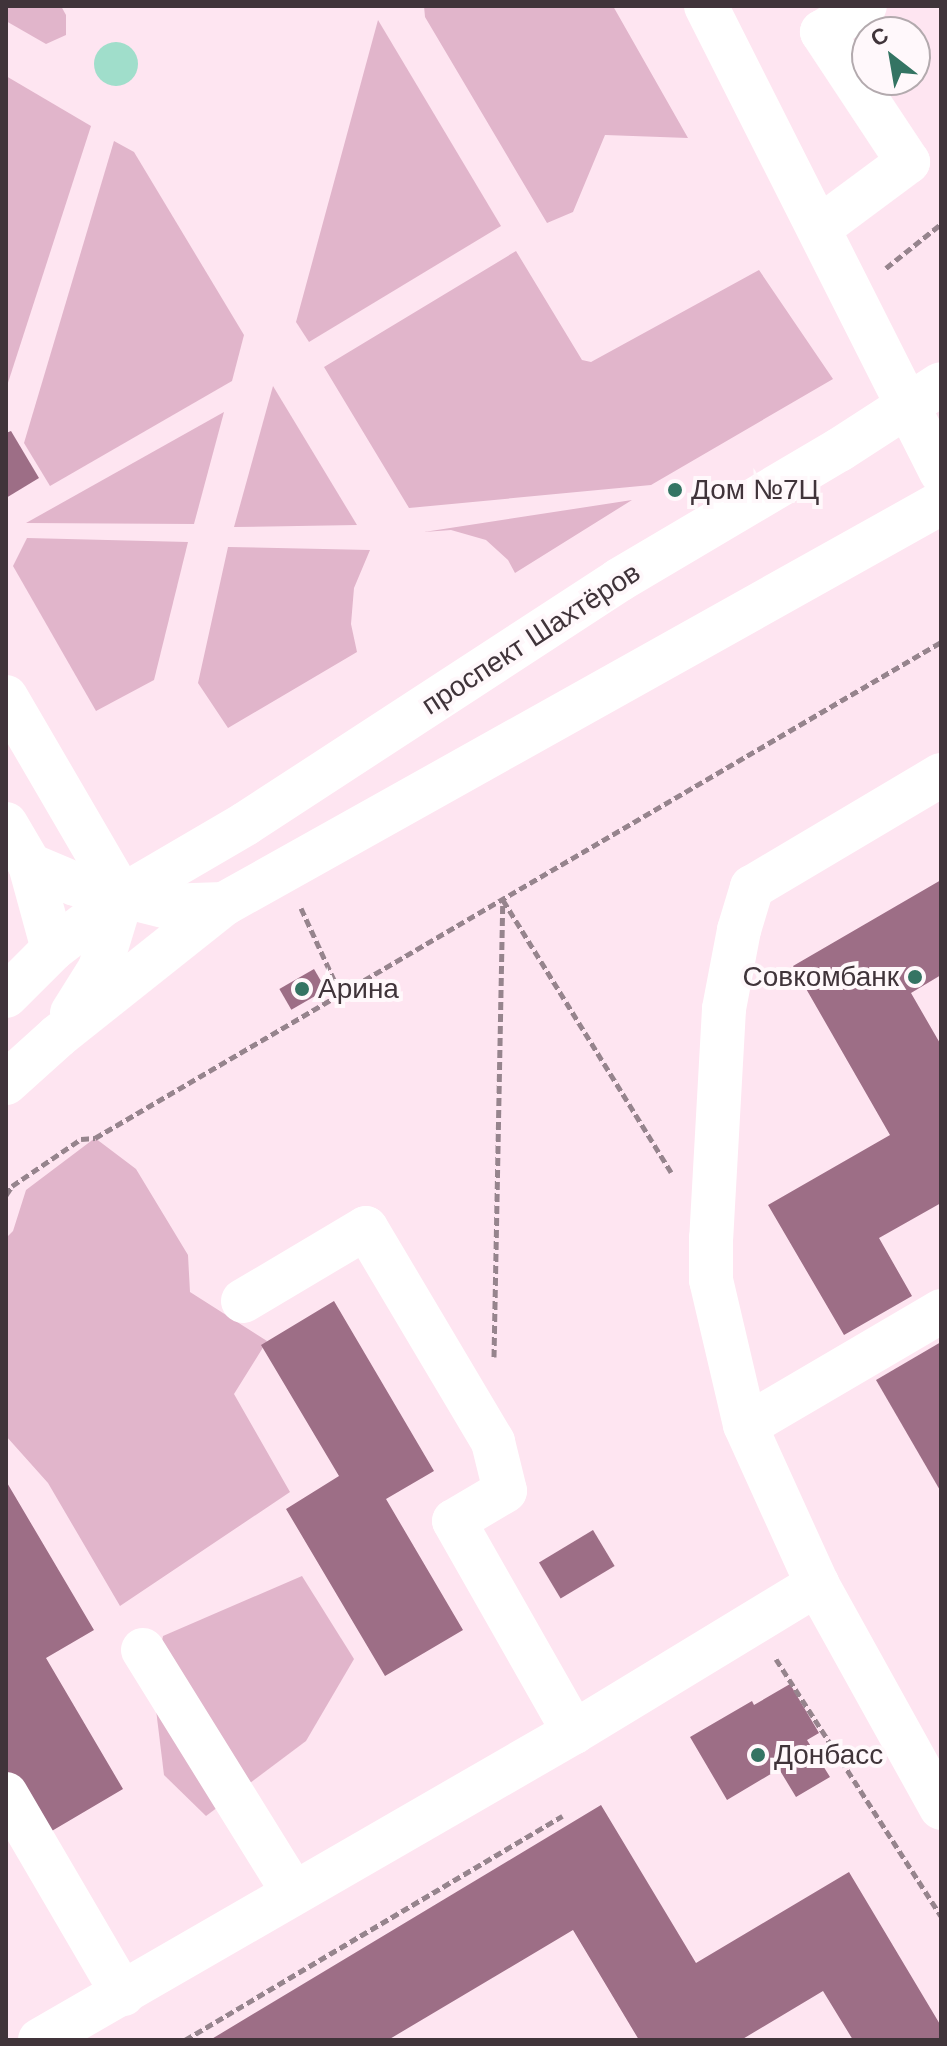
<!DOCTYPE html>
<meta charset="utf-8">
<style>
body{margin:0}
#map{position:relative;width:947px;height:2046px;overflow:hidden;background:#fee5f1;font-family:Arial,sans-serif}
div>[style]{position:absolute}
.green>*{inset:0;background:#e1b5cb}
.water>*{inset:0;background:#a0decb}
.round{border-radius:50%}
.building>*{inset:0;background:#9d6e86;transform-origin:0 0}
.path>*{height:5px;margin-top:-2.5px;transform-origin:0;background:repeating-linear-gradient(90deg,#96848d 0 8px,transparent 0 12px)}
.minor>*{height:44px;margin:-22px;padding:0 22px;transform-origin:22px;border-radius:22px;background:#fff}
.major>*{height:44px;margin:-22px;padding:0 22px;transform-origin:22px;border-radius:22px;background:#fff}
.dots>*{width:22px;height:22px;translate:-50% -50%;box-sizing:border-box;border:4px solid #fff8fb;border-radius:50%}
span{translate:-50% -50%;white-space:nowrap;text-align:center;line-height:1.15;-webkit-text-stroke:8px #fff8fb;paint-order:stroke}
.poi-label{font-size:28px;color:#40343a}
.left{translate:0 -50%;text-align:left}
.right{translate:-100% -50%;text-align:right}
.street-label{font-size:28px;color:#40343a}
.frame{position:absolute;inset:0;border:8px solid #40343a;pointer-events:none}
.north{position:absolute;left:851px;top:16px;width:80px;height:80px;box-sizing:border-box;background:#fff8fb;border:2px solid #b3aaae;border-radius:50%;rotate:329deg;font-size:22px;font-weight:700;line-height:32px;text-align:center;color:#40343a}
.north::after{content:'';display:block;margin:auto;width:28px;height:36px;background:#347463;clip-path:polygon(50% 0,100% 100%,50% 72%,0 100%)}
</style>
<div id="map">
<div class="green">
<i style="clip-path:polygon(6px 6px,61px 6px,66px 15px,66px 35px,46px 44px,6px 21px)"></i>
<i style="clip-path:polygon(424px 6px,613px 6px,688px 138px,605px 135px,573px 212px,547px 223px,425px 17px)"></i>
<i style="clip-path:polygon(378px 20px,501px 226px,309px 342px,296px 322px)"></i>
<i style="clip-path:polygon(6px 76px,91px 126px,6px 389px)"></i>
<i style="clip-path:polygon(114px 141px,134px 152px,244px 335px,232px 381px,50px 486px,24px 443px)"></i>
<i style="clip-path:polygon(516px 251px,582px 360px,591px 362px,759px 270px,833px 379px,651px 485px,409px 508px,324px 367px)"></i>
<i style="clip-path:polygon(273px 386px,357px 525px,234px 527px)"></i>
<i style="clip-path:polygon(224px 412px,194px 524px,26px 523px)"></i>
<i style="clip-path:polygon(632px 500px,515px 573px,508px 560px,486px 540px,451px 530px,424px 532px)"></i>
<i style="clip-path:polygon(27px 538px,188px 542px,154px 680px,96px 711px,13px 566px)"></i>
<i style="clip-path:polygon(228px 547px,370px 550px,354px 588px,351px 624px,357px 652px,228px 728px,198px 683px)"></i>
<i style="clip-path:polygon(95px 1138px,136px 1169px,188px 1255px,190px 1292px,267px 1341px,234px 1394px,290px 1492px,120px 1606px,48px 1483px,6px 1436px,6px 1238px,13px 1231px,26px 1190px)"></i>
<i style="clip-path:polygon(302px 1576px,354px 1659px,306px 1741px,206px 1816px,164px 1775px,153px 1685px,163px 1636px)"></i>
</div>
<div class="water">
<i class="round" style="left:94px;top:42px;width:44px;height:44px"></i>
</div>
<div class="building">
<i style="clip-path:polygon(11px 431px,39px 478px,6px 498px,6px 433px)"></i>
<i style="clip-path:polygon(941px 880px,941px 975px,911px 993px,941px 1045px,941px 1203px,879px 1238px,912px 1296px,844px 1335px,768px 1205px,890px 1135px,793px 966px)"></i>
<i style="left:314px;top:969px;width:24px;height:40px;rotate:60deg"></i>
<i style="clip-path:polygon(334px 1301px,434px 1471px,386px 1499px,463px 1630px,385px 1676px,286px 1509px,339px 1476px,261px 1345px)"></i>
<i style="clip-path:polygon(941px 1342px,941px 1492px,876px 1380px)"></i>
<i style="clip-path:polygon(6px 1481px,94px 1630px,46px 1658px,123px 1789px,45px 1835px,6px 1770px)"></i>
<i style="left:593px;top:1530px;width:42px;height:63px;rotate:59deg"></i>
<i style="clip-path:polygon(790px 1684px,819px 1733px,807px 1740px,830px 1777px,796px 1797px,779px 1769px,727px 1800px,690px 1737px,752px 1701px,754px 1705px)"></i>
<i style="clip-path:polygon(601px 1805px,696px 1963px,849px 1872px,941px 2026px,941px 2040px,853px 2040px,823px 1991px,741px 2040px,639px 2040px,573px 1930px,388px 2040px,210px 2040px)"></i>
</div>
<div class="path">
<i style="left:886px;top:268px;width:70px;rotate:-38.7deg"></i>
<i style="left:301px;top:908px;width:96px;rotate:65.3deg"></i>
<i style="left:6px;top:1195px;width:11px;rotate:-56deg"></i>
<i style="left:12px;top:1186px;width:83px;rotate:-34.3deg"></i>
<i style="left:81px;top:1139px;width:14px;rotate:-4deg"></i>
<i style="left:95px;top:1138px;width:981px;rotate:-30.38deg"></i>
<i style="left:494px;top:1357px;width:457px;rotate:-88.9deg"></i>
<i style="left:503px;top:900px;width:320px;rotate:58.3deg"></i>
<i style="left:776px;top:1659px;width:305px;rotate:57.3deg"></i>
<i style="left:185px;top:2040px;width:439px;rotate:-30.7deg"></i>
</div>
<div class="minor">
<i style="left:706px;top:6px;width:522px;rotate:63.24deg"></i>
<i style="left:819px;top:228px;width:111px;rotate:-36.6deg"></i>
<i style="left:908px;top:162px;width:156px;rotate:-123.5deg"></i>
<i style="left:822px;top:32px;width:50px;rotate:-31.2deg"></i>
<i style="left:941px;top:775px;width:220px;rotate:149.3deg"></i>
<i style="left:752px;top:887px;width:45px;rotate:106.8deg"></i>
<i style="left:739px;top:930px;width:80px;rotate:100.8deg"></i>
<i style="left:724px;top:1009px;width:229px;rotate:93.2deg"></i>
<i style="left:711px;top:1238px;width:42px;rotate:90deg"></i>
<i style="left:711px;top:1280px;width:149px;rotate:76.8deg"></i>
<i style="left:745px;top:1425px;width:175px;rotate:65.6deg"></i>
<i style="left:817px;top:1584px;width:256px;rotate:61deg"></i>
<i style="left:6px;top:996px;width:66px;rotate:-45deg"></i>
<i style="left:72px;top:1013px;width:53px;rotate:-58.1deg"></i>
<i style="left:100px;top:968px;width:75px;rotate:-73deg"></i>
<i style="left:6px;top:1083px;width:70px;rotate:-42.1deg"></i>
<i style="left:58px;top:1036px;width:212px;rotate:-38.5deg"></i>
<i style="left:243px;top:1301px;width:143px;rotate:-30.7deg"></i>
<i style="left:366px;top:1228px;width:249px;rotate:59.3deg"></i>
<i style="left:493px;top:1442px;width:50px;rotate:76.2deg"></i>
<i style="left:505px;top:1491px;width:59px;rotate:149.5deg"></i>
<i style="left:454px;top:1521px;width:243px;rotate:60.4deg"></i>
<i style="left:747px;top:1425px;width:225px;rotate:-30.4deg"></i>
<i style="left:143px;top:1650px;width:285px;rotate:58.2deg"></i>
<i style="left:6px;top:1794px;width:232px;rotate:59.7deg"></i>
<i style="left:40px;top:2040px;width:616px;rotate:-29.98deg"></i>
<i style="left:574px;top:1732px;width:285px;rotate:-31.3deg"></i>
</div>
<div class="major">
<i style="left:6px;top:697px;width:230px;rotate:59.8deg"></i>
<i style="left:6px;top:824px;width:48px;rotate:59.7deg"></i>
<i style="left:30px;top:865px;width:87px;rotate:74.7deg"></i>
<i style="left:53px;top:949px;width:87px;rotate:-37.5deg"></i>
<i style="left:122px;top:896px;width:143px;rotate:-30.3deg"></i>
<i style="left:245px;top:824px;width:447px;rotate:-33.1deg"></i>
<i style="left:619px;top:580px;width:256px;rotate:-30.6deg"></i>
<i style="left:839px;top:450px;width:121px;rotate:-32.9deg"></i>
<i style="left:30px;top:865px;width:49px;rotate:22.9deg"></i>
<i style="left:75px;top:884px;width:92px;rotate:13.9deg"></i>
<i style="left:164px;top:906px;width:60px;rotate:-1.9deg"></i>
<i style="left:224px;top:904px;width:822px;rotate:-29.22deg"></i>
</div>
<div class="dots">
<i style="left:675px;top:490px;background:#347463"></i>
<i style="left:915px;top:977px;background:#347463"></i>
<i style="left:302px;top:989px;background:#347463"></i>
<i style="left:758px;top:1755px;background:#347463"></i>
</div>
<div class="poi-label">
<span class="left" style="left:691px;top:490px">Дом №7Ц</span>
<span class="right" style="left:899px;top:977px">Совкомбанк</span>
<span class="left" style="left:318px;top:989px">Арина</span>
<span class="left" style="left:774px;top:1755px">Донбасс</span>
</div>
<div class="street-label">
<span style="left:531px;top:639px;rotate:-33deg">проспект Шахтёров</span>
</div>
<div class="frame"></div>
<div class="north">С</div>
</div>
